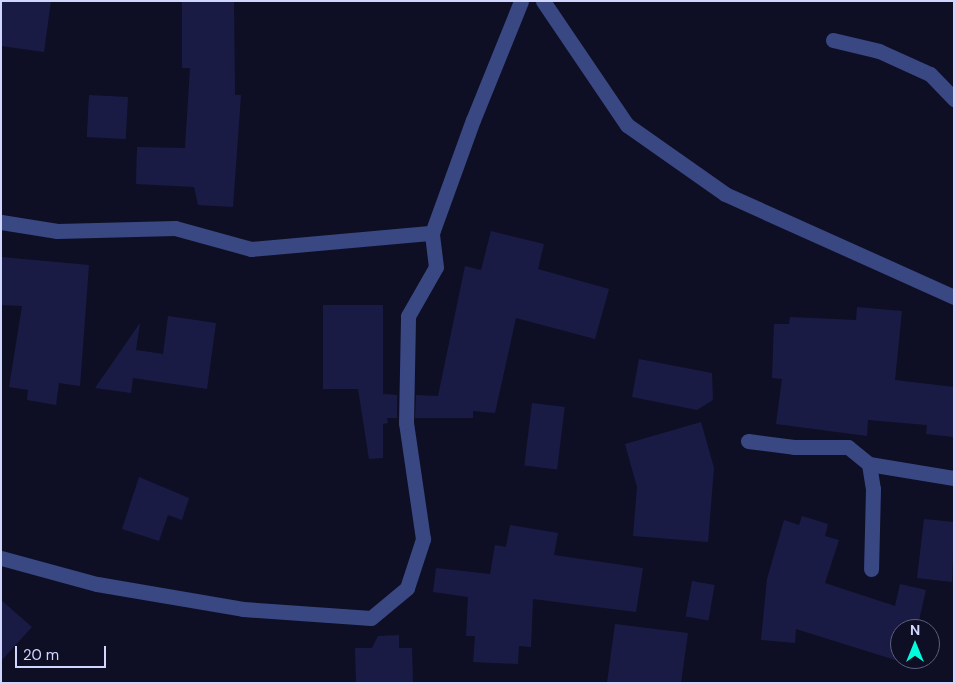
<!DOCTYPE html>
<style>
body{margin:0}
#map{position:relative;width:955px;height:684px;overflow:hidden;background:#0e0f24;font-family:"DM Sans",sans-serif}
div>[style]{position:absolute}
.building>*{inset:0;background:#1a1b45;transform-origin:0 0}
.minor>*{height:15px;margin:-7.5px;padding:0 7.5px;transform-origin:7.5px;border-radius:7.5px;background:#394783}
span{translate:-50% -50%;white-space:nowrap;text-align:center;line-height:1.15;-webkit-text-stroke:4px #0e0f24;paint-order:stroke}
.frame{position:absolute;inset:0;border:2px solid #d1d6ff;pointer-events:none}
.north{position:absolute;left:890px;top:619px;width:50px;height:50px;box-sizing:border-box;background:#0e0f24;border:1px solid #5c5f7c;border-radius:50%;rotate:0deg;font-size:14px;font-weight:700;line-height:20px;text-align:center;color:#d1d6ff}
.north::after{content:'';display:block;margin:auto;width:18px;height:22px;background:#00fcdc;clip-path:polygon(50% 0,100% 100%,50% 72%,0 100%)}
.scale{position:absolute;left:15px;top:646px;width:91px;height:22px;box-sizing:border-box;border:2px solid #d1d6ff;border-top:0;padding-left:6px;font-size:15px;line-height:18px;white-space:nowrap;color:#d1d6ff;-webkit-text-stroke:4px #0e0f24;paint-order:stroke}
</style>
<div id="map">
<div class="building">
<i style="clip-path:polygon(1px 1px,51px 1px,44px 52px,1px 46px)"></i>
<i style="clip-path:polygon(182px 1px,234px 1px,235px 95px,241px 95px,233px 207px,198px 205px,194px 187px,136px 184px,137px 147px,185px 148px,190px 68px,182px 68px)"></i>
<i style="left:89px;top:95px;width:39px;height:42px;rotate:3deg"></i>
<i style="clip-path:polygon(491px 231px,544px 244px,538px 269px,609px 289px,595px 339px,516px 318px,495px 413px,473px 411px,473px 418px,415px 418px,416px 395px,438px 396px,465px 266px,481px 270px)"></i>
<i style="clip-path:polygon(1px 257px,89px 265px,80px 386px,59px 383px,56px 405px,27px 400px,28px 390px,9px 387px,22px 306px,1px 305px)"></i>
<i style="clip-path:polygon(323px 305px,383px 305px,383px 394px,397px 395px,397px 418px,387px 418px,388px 423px,383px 424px,383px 458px,369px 459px,358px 389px,323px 389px)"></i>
<i style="clip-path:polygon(857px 307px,902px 311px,895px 380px,954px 387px,954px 437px,926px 434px,927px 425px,868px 420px,867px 436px,776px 424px,782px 379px,772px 378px,774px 324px,789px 324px,790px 317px,856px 320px)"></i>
<i style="clip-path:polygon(168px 316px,216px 323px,207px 389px,133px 378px,131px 393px,95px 388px,140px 323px,136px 350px,163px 354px)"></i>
<i style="clip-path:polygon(639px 359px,712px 373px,713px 400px,697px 410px,632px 397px)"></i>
<i style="left:532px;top:403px;width:33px;height:63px;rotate:7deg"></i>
<i style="clip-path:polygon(701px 422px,714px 468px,708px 542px,633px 536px,637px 487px,625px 444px)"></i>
<i style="clip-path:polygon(139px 477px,189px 498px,182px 520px,168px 515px,159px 541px,122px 529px)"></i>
<i style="clip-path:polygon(802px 516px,828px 524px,825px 536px,839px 540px,825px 583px,895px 606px,900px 584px,926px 590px,917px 629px,900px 629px,900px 659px,909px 659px,908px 664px,796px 629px,795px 643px,761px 640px,767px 579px,784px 520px,799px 525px)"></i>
<i style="clip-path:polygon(924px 519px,954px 522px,952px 582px,917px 578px)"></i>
<i style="clip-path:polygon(510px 525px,558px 533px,554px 555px,643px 568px,636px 612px,533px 599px,531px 647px,519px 646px,518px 664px,473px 662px,475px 636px,466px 636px,468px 597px,433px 592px,436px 568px,490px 574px,495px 545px,506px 547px)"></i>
<i style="left:692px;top:581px;width:23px;height:36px;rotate:10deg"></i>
<i style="clip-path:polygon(1px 600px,32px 627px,1px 661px)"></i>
<i style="clip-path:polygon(615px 624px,688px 633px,681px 683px,607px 683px)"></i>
<i style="clip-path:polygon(399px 635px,399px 648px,412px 648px,413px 683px,356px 683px,355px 648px,372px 648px,378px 636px)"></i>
</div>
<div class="minor">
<i style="left:543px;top:1px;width:150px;rotate:55.9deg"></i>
<i style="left:627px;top:125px;width:120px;rotate:35.1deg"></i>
<i style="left:725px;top:194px;width:251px;rotate:24.2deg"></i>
<i style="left:833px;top:40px;width:47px;rotate:13.4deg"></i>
<i style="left:879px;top:51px;width:56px;rotate:24.3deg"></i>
<i style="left:930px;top:74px;width:35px;rotate:46deg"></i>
<i style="left:1px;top:222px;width:57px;rotate:9.1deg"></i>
<i style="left:57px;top:231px;width:118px;rotate:-1.5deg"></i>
<i style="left:175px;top:228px;width:79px;rotate:15.4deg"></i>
<i style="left:251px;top:249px;width:182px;rotate:-5.1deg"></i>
<i style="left:748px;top:441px;width:46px;rotate:7.4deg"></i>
<i style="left:794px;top:447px;width:54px"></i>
<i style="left:848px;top:447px;width:27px;rotate:39deg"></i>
<i style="left:869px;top:464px;width:25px;rotate:81deg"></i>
<i style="left:873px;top:489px;width:80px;rotate:91.4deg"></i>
<i style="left:869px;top:464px;width:86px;rotate:9.4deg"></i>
<i style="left:1px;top:558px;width:99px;rotate:15.2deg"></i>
<i style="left:97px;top:584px;width:148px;rotate:9.7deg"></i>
<i style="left:243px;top:609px;width:128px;rotate:4deg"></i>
<i style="left:371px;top:618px;width:47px;rotate:-39.8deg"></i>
<i style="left:407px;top:588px;width:52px;rotate:-71.9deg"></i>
<i style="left:423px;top:539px;width:117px;rotate:-98.3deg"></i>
<i style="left:406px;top:423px;width:107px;rotate:-88.9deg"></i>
<i style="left:408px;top:316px;width:56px;rotate:-60.3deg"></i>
<i style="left:436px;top:267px;width:34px;rotate:-97deg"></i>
<i style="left:432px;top:233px;width:120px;rotate:-70.1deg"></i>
<i style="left:473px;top:120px;width:128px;rotate:-68deg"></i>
</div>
<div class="frame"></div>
<div class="north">N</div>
<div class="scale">20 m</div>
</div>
